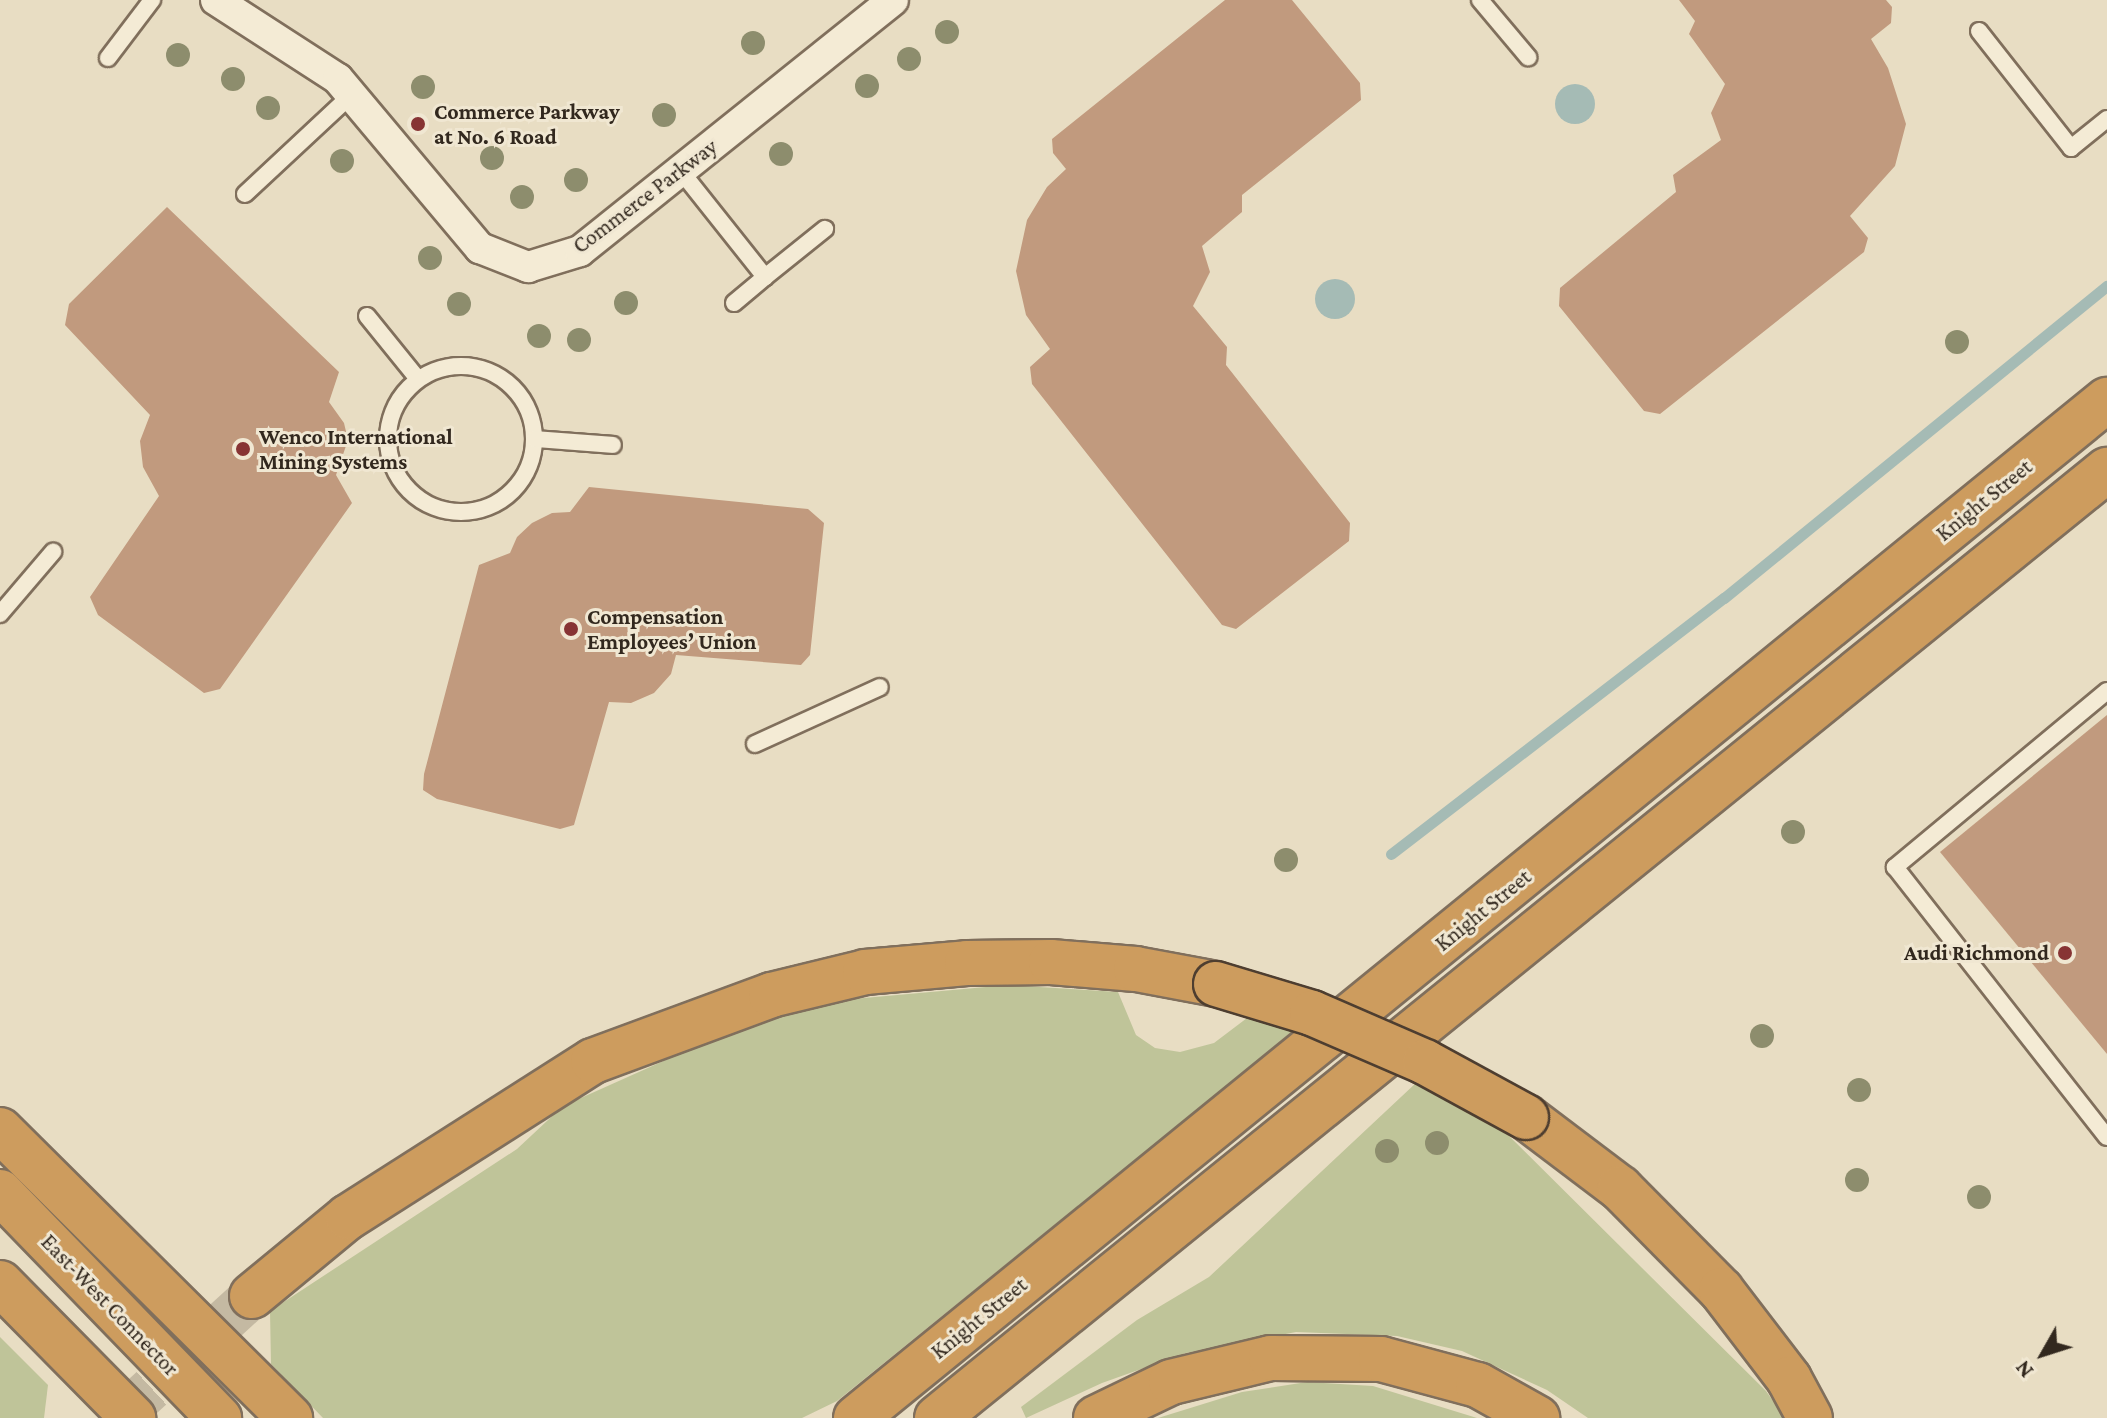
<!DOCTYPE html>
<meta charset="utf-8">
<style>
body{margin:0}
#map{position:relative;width:2107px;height:1418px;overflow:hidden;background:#e8ddc3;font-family:"Crimson Pro",serif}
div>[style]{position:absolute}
.green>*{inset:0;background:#bfc499}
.water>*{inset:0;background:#a5bbb5}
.round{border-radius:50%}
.stream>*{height:11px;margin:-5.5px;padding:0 5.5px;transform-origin:5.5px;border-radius:5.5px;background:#a5bbb5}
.building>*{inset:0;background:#c19a7e}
.highway-tunnel>*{height:44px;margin-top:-22px;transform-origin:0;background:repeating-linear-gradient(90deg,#c4b9a2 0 44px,transparent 0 66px)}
.roads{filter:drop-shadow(2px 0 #806f5c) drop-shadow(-2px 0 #806f5c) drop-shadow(0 2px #806f5c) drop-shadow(0 -2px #806f5c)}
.lane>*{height:16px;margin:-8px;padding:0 8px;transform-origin:8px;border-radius:8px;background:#f4ebd5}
.lane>.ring{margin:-8px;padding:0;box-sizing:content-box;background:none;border:16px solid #f4ebd5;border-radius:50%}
.street>*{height:30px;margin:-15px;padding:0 15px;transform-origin:15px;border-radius:15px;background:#f4ebd5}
.highway>*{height:44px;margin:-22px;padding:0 22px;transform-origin:22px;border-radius:22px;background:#cd9c5e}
.bridges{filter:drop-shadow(2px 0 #4e3e30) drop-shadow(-2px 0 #4e3e30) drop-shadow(0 2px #4e3e30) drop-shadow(0 -2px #4e3e30)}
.highway-bridge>*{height:44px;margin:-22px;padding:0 22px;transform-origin:22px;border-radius:22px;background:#cd9c5e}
.trees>*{width:24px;height:24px;margin:-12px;border-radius:50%;background:#8d8d6d}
.dots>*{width:22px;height:22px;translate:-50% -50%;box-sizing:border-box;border:4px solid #f0e7d2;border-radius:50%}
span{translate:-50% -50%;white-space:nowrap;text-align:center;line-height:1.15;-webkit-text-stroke:6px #f0e7d2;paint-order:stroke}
.poi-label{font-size:22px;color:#32281e;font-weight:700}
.left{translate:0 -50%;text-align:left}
.right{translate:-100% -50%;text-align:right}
.street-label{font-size:22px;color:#32281e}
.north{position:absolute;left:2003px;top:1314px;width:80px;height:80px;-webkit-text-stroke:6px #f0e7d2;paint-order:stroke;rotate:231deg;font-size:22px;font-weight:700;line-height:32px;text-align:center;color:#32281e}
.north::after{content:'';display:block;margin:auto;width:28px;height:36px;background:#32281e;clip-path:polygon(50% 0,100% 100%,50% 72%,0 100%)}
</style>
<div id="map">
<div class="green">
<i style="clip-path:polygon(1008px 985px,1118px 992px,1136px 1035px,1155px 1048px,1180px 1052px,1214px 1043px,1247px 1018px,1293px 1032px,837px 1401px,802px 1418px,323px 1418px,271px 1364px,270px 1311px,517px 1149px,563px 1106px,726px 1033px,789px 1012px,853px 999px)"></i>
<i style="clip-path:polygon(1417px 1082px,1506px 1133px,1766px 1391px,1785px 1418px,1588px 1418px,1547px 1390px,1462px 1351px,1397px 1336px,1296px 1332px,1186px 1353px,1102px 1383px,1026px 1418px,1021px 1407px,1137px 1320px,1209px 1277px)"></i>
<i style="clip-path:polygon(0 1337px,48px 1385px,44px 1418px,0 1418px)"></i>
<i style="clip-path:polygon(1307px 1382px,1373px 1386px,1477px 1418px,1158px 1418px,1242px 1392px)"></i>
</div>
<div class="water">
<i class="round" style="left:1555px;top:84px;width:40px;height:40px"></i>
<i class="round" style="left:1315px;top:279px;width:40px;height:40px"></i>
</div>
<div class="stream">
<i style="left:1391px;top:854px;width:420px;rotate:-37.6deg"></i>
<i style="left:1724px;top:598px;width:494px;rotate:-39.2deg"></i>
</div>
<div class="building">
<i style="clip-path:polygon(1225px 0,1292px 0,1360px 83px,1361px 100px,1242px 195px,1242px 212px,1202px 246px,1210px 272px,1193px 306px,1227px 347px,1226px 365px,1350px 523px,1349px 541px,1236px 629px,1222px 625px,1032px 384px,1030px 367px,1050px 349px,1026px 315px,1016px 271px,1027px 220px,1047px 187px,1066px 169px,1053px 153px,1052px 139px)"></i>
<i style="clip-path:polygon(1679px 0,1886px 0,1892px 7px,1891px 23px,1871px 39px,1888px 68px,1906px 124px,1895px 166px,1850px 216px,1868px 238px,1864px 252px,1660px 414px,1644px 411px,1559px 306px,1560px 288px,1676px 192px,1673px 175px,1721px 140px,1711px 113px,1725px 84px,1689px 34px,1695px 21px)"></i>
<i style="clip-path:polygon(167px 207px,339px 372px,329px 402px,344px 423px,348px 440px,336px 475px,352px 503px,220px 689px,204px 693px,98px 615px,90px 597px,159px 496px,143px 467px,140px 441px,150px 415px,65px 325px,69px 304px)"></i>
<i style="clip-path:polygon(589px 487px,808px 509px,824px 523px,810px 655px,801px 665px,676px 655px,671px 674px,654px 693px,631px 703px,609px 702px,574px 825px,560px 829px,437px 799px,423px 790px,424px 774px,479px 565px,510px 553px,517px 537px,532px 523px,552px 513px,570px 512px)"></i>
<i style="clip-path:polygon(2107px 715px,2107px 1054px,1940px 852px)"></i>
</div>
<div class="highway-tunnel">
<i style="left:119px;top:1418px;width:180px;rotate:-42.5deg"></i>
</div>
<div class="roads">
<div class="lane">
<i style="left:1480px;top:0;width:75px;rotate:49.9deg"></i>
<i style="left:1979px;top:31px;width:149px;rotate:51.8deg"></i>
<i style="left:2071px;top:148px;width:46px;rotate:-38.9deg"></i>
<i style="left:108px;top:58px;width:73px;rotate:-52.8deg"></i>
<i style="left:680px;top:170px;width:137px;rotate:51.5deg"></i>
<i style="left:765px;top:277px;width:77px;rotate:-38.7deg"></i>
<i style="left:245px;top:194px;width:145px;rotate:-43deg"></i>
<i style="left:734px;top:303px;width:40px;rotate:-40deg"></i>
<i style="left:367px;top:316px;width:81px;rotate:51deg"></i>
<i class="ring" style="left:388px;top:366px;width:130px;height:130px"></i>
<i style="left:535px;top:439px;width:78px;rotate:4.4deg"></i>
<i style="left:0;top:614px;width:82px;rotate:-49.5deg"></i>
<i style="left:2107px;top:691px;width:276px;rotate:140.3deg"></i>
<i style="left:1895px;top:867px;width:343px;rotate:51.9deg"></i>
<i style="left:755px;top:744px;width:137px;rotate:-24.5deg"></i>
</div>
<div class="street">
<i style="left:216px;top:0;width:145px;rotate:32.9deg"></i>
<i style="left:338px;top:79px;width:221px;rotate:50deg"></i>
<i style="left:480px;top:248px;width:52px;rotate:21.6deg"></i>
<i style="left:528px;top:267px;width:54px;rotate:-17.1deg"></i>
<i style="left:580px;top:251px;width:401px;rotate:-38.7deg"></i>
</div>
<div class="highway">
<i style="left:1526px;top:1117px;width:118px;rotate:37.1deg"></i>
<i style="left:1620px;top:1188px;width:144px;rotate:45.3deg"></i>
<i style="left:1721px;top:1290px;width:112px;rotate:52.6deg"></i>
<i style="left:1789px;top:1379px;width:44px;rotate:61.7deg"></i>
<i style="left:0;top:1130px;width:409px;rotate:44.8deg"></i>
<i style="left:0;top:1192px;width:315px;rotate:45.9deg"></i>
<i style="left:0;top:1283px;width:190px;rotate:45.4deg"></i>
<i style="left:252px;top:1296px;width:124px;rotate:-39.5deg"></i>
<i style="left:348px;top:1217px;width:290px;rotate:-32.5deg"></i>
<i style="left:593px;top:1061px;width:190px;rotate:-20.3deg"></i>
<i style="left:771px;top:995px;width:97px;rotate:-13.7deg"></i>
<i style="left:865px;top:972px;width:102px;rotate:-5deg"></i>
<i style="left:967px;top:963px;width:84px;rotate:-0.7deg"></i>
<i style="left:1051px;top:962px;width:85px;rotate:4.7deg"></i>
<i style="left:1136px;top:969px;width:81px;rotate:10.6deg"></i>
<i style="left:856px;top:1418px;width:1613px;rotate:-39.14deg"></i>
<i style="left:937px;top:1418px;width:1506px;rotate:-39.02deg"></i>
<i style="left:1096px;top:1418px;width:83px;rotate:-25.6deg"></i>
<i style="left:1171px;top:1382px;width:103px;rotate:-13.5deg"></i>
<i style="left:1271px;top:1358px;width:110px;rotate:0.5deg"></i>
<i style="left:1381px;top:1359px;width:100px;rotate:15deg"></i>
<i style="left:1478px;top:1385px;width:68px;rotate:29.2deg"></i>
</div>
</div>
<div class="bridges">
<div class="highway-bridge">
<i style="left:1216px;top:984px;width:100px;rotate:16.8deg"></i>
<i style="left:1312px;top:1013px;width:123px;rotate:23.4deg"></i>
<i style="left:1425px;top:1062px;width:115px;rotate:28.6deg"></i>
</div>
</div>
<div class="trees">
<i style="left:947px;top:32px"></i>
<i style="left:753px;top:43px"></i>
<i style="left:178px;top:55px"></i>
<i style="left:909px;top:59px"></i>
<i style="left:233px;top:79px"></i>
<i style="left:867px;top:86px"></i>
<i style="left:423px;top:87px"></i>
<i style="left:268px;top:108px"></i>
<i style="left:664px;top:115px"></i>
<i style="left:781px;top:154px"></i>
<i style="left:492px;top:158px"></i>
<i style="left:342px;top:161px"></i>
<i style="left:576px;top:180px"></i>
<i style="left:522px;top:197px"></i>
<i style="left:430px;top:258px"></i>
<i style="left:626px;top:303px"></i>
<i style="left:459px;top:304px"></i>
<i style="left:539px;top:336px"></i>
<i style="left:579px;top:340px"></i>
<i style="left:1957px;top:342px"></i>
<i style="left:1793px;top:832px"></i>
<i style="left:1286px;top:860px"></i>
<i style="left:1762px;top:1036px"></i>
<i style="left:1859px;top:1090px"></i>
<i style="left:1437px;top:1143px"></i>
<i style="left:1387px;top:1151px"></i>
<i style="left:1857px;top:1180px"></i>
<i style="left:1979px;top:1197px"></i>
</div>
<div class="dots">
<i style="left:418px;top:124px;background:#873434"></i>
<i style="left:243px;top:449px;background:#873434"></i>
<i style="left:571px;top:629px;background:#873434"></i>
<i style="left:2065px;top:953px;background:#873434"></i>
</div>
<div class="poi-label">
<span class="left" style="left:434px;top:124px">Commerce Parkway<br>at No. 6 Road</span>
<span class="left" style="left:259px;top:449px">Wenco International<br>Mining Systems</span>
<span class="left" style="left:587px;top:629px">Compensation<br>Employees’ Union</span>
<span class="right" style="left:2049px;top:953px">Audi Richmond</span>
</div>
<div class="street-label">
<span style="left:645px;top:196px;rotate:-37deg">Commerce Parkway</span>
<span style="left:1984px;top:500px;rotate:-39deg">Knight Street</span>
<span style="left:1483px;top:910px;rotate:-39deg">Knight Street</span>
<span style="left:110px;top:1305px;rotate:46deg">East-West Connector</span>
<span style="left:979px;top:1318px;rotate:-39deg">Knight Street</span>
</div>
<div class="north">N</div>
</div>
